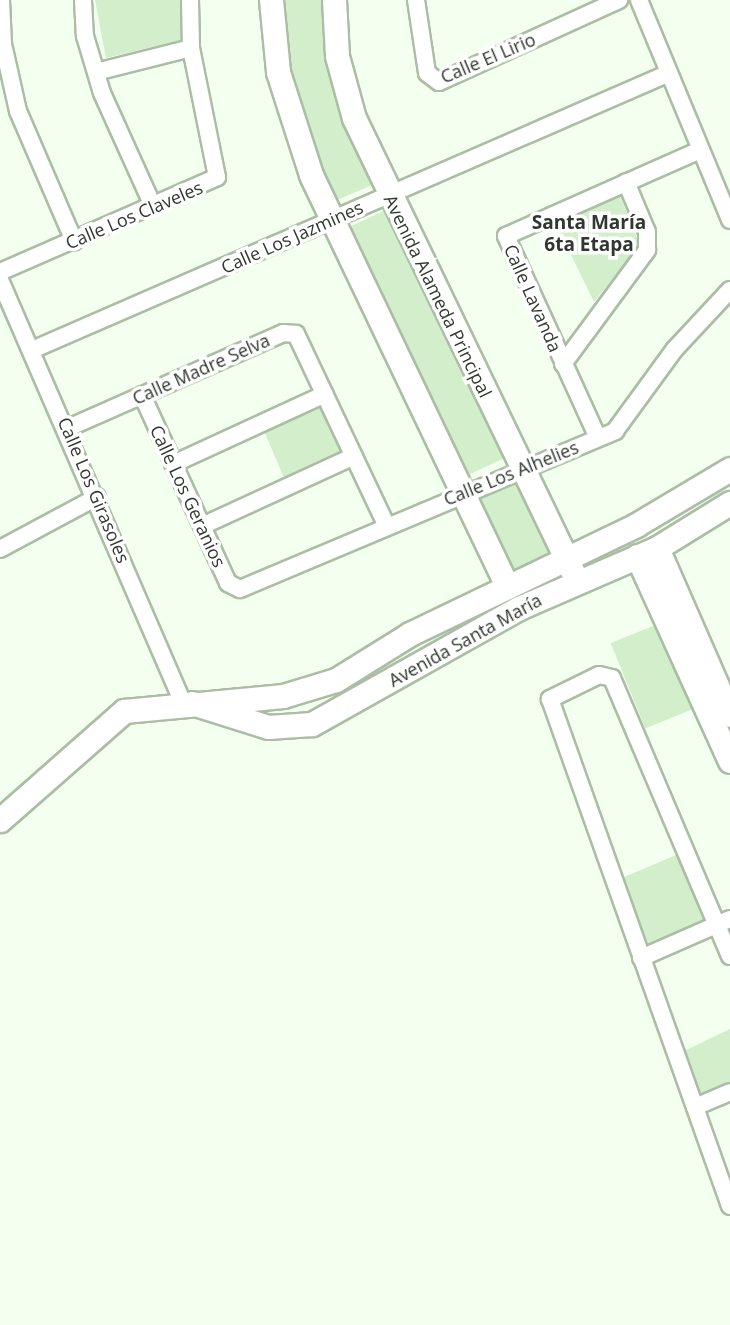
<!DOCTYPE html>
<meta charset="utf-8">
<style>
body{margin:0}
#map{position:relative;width:730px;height:1325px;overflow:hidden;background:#f3ffef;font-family:"Open Sans",sans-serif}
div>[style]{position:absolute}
.green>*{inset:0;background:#d2eeca;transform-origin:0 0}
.roads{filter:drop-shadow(2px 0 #abbda5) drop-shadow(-2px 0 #abbda5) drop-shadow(0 2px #abbda5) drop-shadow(0 -2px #abbda5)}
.street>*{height:16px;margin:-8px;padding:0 8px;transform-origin:8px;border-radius:8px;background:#fff}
.secondary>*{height:23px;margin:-11.5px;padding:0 11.5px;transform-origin:11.5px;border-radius:11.5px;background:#fff}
span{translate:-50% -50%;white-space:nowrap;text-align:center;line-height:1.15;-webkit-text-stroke:7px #fff;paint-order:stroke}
.street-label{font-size:18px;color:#30372e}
.neighbourhood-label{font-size:19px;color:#30372e;font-weight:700}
</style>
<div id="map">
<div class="green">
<i style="clip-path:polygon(95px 0,180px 0,181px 40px,106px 58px)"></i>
<i style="clip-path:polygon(279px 0,326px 0,375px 184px,332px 202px,287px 70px)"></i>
<i style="clip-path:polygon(620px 196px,640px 245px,594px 302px,556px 224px)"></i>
<i style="left:390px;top:208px;width:275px;height:51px;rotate:65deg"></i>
<i style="left:323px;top:406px;width:50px;height:64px;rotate:67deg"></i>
<i style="left:519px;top:476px;width:85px;height:51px;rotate:65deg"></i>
<i style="left:658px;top:624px;width:92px;height:51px;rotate:68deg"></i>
<i style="left:676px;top:855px;width:75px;height:60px;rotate:67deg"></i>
<i style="clip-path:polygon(730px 1029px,730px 1087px,701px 1099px,684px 1051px)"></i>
</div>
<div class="roads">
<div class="street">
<i style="left:1px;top:0;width:44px;rotate:87.4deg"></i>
<i style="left:3px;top:44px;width:69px;rotate:77.4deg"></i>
<i style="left:18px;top:111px;width:142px;rotate:66.7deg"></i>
<i style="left:83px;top:0;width:36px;rotate:87deg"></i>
<i style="left:85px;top:36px;width:59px;rotate:73.4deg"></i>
<i style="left:102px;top:93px;width:124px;rotate:65.7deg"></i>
<i style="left:416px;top:0;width:74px;rotate:81.4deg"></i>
<i style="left:427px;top:73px;width:15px;rotate:37deg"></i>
<i style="left:439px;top:82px;width:198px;rotate:-24.5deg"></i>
<i style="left:639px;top:0;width:238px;rotate:67.5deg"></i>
<i style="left:96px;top:72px;width:98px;rotate:-14.2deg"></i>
<i style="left:0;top:272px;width:237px;rotate:-23.6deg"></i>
<i style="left:217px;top:177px;width:132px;rotate:-101.4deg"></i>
<i style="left:191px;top:48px;width:48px;rotate:-91.2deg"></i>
<i style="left:0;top:280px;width:461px;rotate:66.6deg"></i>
<i style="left:32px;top:350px;width:692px;rotate:-23.49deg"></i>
<i style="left:563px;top:364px;width:142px;rotate:-53.6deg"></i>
<i style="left:647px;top:250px;width:18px;rotate:-90deg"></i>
<i style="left:647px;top:232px;width:54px;rotate:-112.8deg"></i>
<i style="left:142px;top:395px;width:207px;rotate:65.4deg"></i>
<i style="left:228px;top:583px;width:13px;rotate:27deg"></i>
<i style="left:240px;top:589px;width:407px;rotate:-22.8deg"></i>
<i style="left:615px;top:431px;width:100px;rotate:-53.9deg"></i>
<i style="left:674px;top:350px;width:82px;rotate:-47deg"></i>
<i style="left:68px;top:428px;width:235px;rotate:-23.8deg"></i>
<i style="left:283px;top:333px;width:13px;rotate:4deg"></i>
<i style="left:296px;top:334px;width:210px;rotate:64.7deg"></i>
<i style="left:598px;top:438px;width:222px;rotate:-114.5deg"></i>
<i style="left:506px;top:236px;width:212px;rotate:-23.9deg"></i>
<i style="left:173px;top:464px;width:167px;rotate:-24.7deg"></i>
<i style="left:202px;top:526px;width:167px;rotate:-24.7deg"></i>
<i style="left:0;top:549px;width:110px;rotate:-28.2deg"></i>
<i style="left:730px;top:956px;width:302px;rotate:-113deg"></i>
<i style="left:612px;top:678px;width:13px;rotate:-167deg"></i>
<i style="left:599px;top:675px;width:55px;rotate:153.9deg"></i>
<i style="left:550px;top:699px;width:538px;rotate:70.45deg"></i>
<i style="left:641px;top:958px;width:97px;rotate:-23.7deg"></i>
<i style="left:695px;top:1107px;width:38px;rotate:-23deg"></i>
</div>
<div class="secondary">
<i style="left:271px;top:0;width:72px;rotate:84.4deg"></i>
<i style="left:278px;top:72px;width:108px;rotate:72.2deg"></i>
<i style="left:311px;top:175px;width:453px;rotate:64.5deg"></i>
<i style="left:334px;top:0;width:56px;rotate:86.9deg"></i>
<i style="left:337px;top:56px;width:64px;rotate:74.7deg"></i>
<i style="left:354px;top:118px;width:514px;rotate:64.28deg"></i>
<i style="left:657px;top:548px;width:182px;rotate:66.4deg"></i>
<i style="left:637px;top:556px;width:225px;rotate:65.6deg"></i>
<i style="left:192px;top:703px;width:80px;rotate:17.5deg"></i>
<i style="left:268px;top:727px;width:44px;rotate:-3.9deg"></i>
<i style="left:312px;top:724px;width:237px;rotate:-29.3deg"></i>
<i style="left:519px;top:608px;width:150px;rotate:-23.5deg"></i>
<i style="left:657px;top:548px;width:86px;rotate:-31.7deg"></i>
<i style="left:0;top:820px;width:165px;rotate:-41.3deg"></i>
<i style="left:124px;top:711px;width:160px;rotate:-5.4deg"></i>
<i style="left:283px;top:696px;width:55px;rotate:-16.8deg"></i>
<i style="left:336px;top:680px;width:87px;rotate:-31.9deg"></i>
<i style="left:410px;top:634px;width:251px;rotate:-25.7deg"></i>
<i style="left:636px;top:525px;width:109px;rotate:-30.8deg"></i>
</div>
</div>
<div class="street-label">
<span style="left:488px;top:58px;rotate:-23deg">Calle El Lirio</span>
<span style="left:134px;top:215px;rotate:-23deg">Calle Los Claveles</span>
<span style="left:292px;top:237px;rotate:-24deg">Calle Los Jazmines</span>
<span style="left:438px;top:296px;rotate:64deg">Avenida Alameda Principal</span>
<span style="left:533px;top:298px;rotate:66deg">Calle Lavanda</span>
<span style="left:201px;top:369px;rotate:-24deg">Calle Madre Selva</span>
<span style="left:511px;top:473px;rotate:-22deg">Calle Los Alhelies</span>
<span style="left:94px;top:490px;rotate:67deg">Calle Los Girasoles</span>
<span style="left:188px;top:496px;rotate:65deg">Calle Los Geranios</span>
<span style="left:465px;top:640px;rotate:-29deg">Avenida Santa María</span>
</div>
<div class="neighbourhood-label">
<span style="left:589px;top:234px">Santa María<br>6ta Etapa</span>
</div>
</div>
